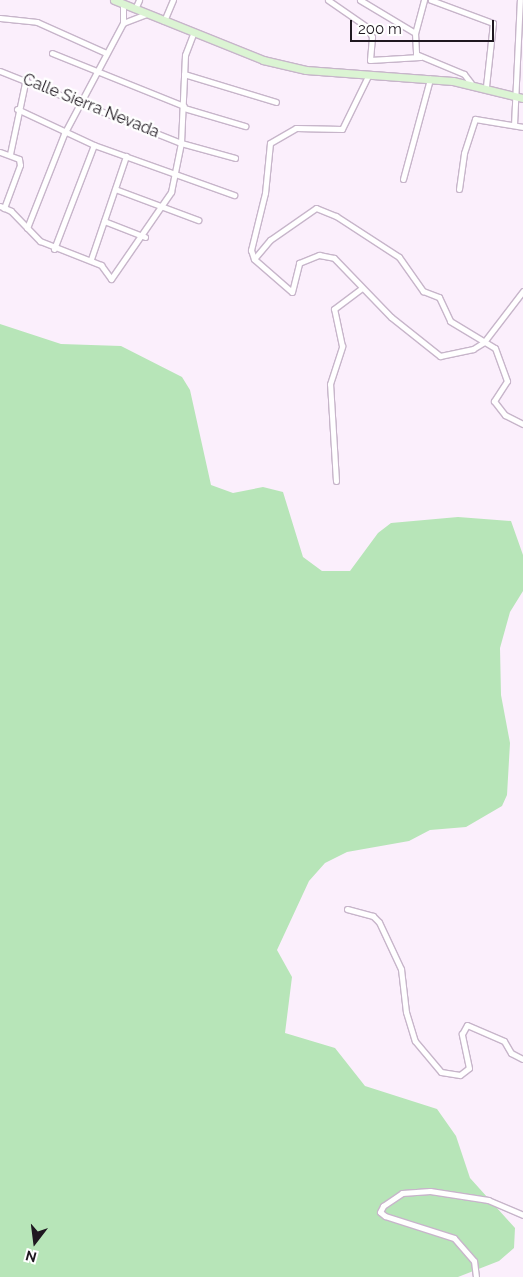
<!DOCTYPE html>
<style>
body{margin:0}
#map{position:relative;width:523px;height:1277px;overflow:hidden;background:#fbeffc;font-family:Raleway,sans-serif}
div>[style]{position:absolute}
.green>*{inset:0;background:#b7e5b8}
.roads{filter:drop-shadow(1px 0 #c7b5ca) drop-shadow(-1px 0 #c7b5ca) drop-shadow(0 1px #c7b5ca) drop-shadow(0 -1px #c7b5ca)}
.street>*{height:5px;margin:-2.5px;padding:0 2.5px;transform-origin:2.5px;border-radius:2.5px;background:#fff}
.secondary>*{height:7px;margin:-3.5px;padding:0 3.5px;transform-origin:3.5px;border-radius:3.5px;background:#dbf4d3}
span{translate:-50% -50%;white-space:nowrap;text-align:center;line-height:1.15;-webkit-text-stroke:4.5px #fff;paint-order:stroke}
.street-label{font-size:16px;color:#1f1820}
.north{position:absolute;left:10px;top:1217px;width:50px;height:50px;-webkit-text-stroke:4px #fff;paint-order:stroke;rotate:195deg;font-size:14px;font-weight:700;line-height:20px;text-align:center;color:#1f1820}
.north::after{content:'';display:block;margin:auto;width:18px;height:22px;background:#1f1820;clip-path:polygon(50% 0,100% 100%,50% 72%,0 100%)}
.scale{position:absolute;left:350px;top:20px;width:144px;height:22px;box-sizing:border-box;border:2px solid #1f1820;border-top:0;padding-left:6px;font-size:15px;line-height:18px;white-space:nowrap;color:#1f1820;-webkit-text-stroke:4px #fff;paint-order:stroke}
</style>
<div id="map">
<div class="green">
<i style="clip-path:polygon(0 324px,61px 344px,121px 346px,182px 377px,190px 390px,211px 485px,233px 493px,263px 487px,283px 492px,303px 557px,322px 571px,350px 571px,378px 533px,391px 523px,458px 517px,511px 521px,523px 555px,523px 591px,510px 612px,500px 648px,501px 695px,510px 743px,507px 795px,502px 806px,466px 827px,430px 830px,409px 841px,347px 852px,325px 863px,309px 881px,277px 950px,292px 977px,285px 1033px,335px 1048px,365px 1086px,437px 1109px,456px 1136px,470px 1178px,515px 1228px,514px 1248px,499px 1261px,458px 1277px,0 1277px)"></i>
</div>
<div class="roads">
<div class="street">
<i style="left:328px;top:0;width:47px;rotate:34.7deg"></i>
<i style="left:367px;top:27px;width:11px;rotate:63deg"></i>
<i style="left:372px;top:37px;width:23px;rotate:95deg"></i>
<i style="left:370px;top:60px;width:50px;rotate:-3.4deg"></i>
<i style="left:360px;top:0;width:64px;rotate:31deg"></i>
<i style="left:424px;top:0;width:34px;rotate:105deg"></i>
<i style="left:415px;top:33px;width:21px;rotate:87deg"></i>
<i style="left:416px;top:54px;width:52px;rotate:22.6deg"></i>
<i style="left:464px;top:74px;width:11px;rotate:52deg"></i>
<i style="left:431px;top:0;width:66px;rotate:20.4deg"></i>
<i style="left:493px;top:23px;width:63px;rotate:96.3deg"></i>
<i style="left:123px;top:4px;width:19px;rotate:90deg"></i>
<i style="left:123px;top:23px;width:26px;rotate:-21deg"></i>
<i style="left:135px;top:9px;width:10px;rotate:-66deg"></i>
<i style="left:0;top:18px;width:37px;rotate:6deg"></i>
<i style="left:37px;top:22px;width:76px;rotate:24.2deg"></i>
<i style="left:164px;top:21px;width:23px;rotate:-67deg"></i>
<i style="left:52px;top:53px;width:142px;rotate:21.9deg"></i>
<i style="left:0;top:71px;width:195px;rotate:21.7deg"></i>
<i style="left:181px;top:143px;width:56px;rotate:15.5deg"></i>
<i style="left:184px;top:74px;width:96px;rotate:16.9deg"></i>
<i style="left:368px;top:76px;width:59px;rotate:116.1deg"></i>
<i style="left:342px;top:129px;width:46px;rotate:-178.8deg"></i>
<i style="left:296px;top:128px;width:30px;rotate:150deg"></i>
<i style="left:270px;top:143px;width:50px;rotate:95.7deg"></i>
<i style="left:265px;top:193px;width:59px;rotate:103.8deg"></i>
<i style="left:251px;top:250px;width:9px;rotate:72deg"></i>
<i style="left:254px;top:259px;width:50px;rotate:41deg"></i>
<i style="left:292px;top:292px;width:30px;rotate:-76deg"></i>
<i style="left:299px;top:263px;width:22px;rotate:-22deg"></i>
<i style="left:319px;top:255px;width:15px;rotate:11deg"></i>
<i style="left:334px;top:258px;width:82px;rotate:46deg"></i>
<i style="left:391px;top:317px;width:63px;rotate:38.5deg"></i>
<i style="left:440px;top:356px;width:34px;rotate:-12deg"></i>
<i style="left:473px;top:349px;width:13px;rotate:-32deg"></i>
<i style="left:484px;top:342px;width:64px;rotate:-52.6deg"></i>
<i style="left:184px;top:108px;width:64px;rotate:16.4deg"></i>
<i style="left:17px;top:109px;width:85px;rotate:25.1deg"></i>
<i style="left:94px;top:145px;width:149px;rotate:19.7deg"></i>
<i style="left:514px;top:125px;width:125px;rotate:-87.3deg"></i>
<i style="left:0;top:152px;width:20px;rotate:20deg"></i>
<i style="left:19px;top:159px;width:6px;rotate:81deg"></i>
<i style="left:20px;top:165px;width:46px;rotate:110.4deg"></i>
<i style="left:10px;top:154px;width:78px;rotate:-78.1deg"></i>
<i style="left:403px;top:179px;width:104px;rotate:-74.9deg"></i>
<i style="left:115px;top:189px;width:89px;rotate:20.5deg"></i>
<i style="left:459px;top:189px;width:36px;rotate:-82deg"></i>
<i style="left:464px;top:153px;width:36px;rotate:-72deg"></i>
<i style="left:475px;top:119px;width:49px;rotate:9.5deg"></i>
<i style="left:0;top:206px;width:12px;rotate:24deg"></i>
<i style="left:11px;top:211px;width:42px;rotate:46deg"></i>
<i style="left:40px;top:241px;width:66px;rotate:21.5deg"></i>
<i style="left:101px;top:265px;width:17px;rotate:54deg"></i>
<i style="left:111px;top:279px;width:106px;rotate:-55.4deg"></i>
<i style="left:171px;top:192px;width:50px;rotate:-78.5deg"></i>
<i style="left:181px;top:143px;width:88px;rotate:-87.4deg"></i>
<i style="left:185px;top:55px;width:22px;rotate:-69deg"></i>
<i style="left:104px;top:221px;width:44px;rotate:21.3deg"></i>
<i style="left:27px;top:228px;width:101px;rotate:-68.5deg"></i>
<i style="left:64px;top:134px;width:126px;rotate:-62deg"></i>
<i style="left:54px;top:249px;width:111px;rotate:-69deg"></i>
<i style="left:91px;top:259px;width:109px;rotate:-71.2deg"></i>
<i style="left:254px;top:259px;width:25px;rotate:-50deg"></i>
<i style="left:270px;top:240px;width:56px;rotate:-34.8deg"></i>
<i style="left:316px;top:208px;width:22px;rotate:22deg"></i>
<i style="left:336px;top:216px;width:75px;rotate:33.1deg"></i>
<i style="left:399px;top:257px;width:42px;rotate:54.8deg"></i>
<i style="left:423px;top:291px;width:17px;rotate:21deg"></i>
<i style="left:439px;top:297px;width:26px;rotate:65deg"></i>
<i style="left:450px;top:321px;width:52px;rotate:31deg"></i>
<i style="left:495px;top:348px;width:35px;rotate:70deg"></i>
<i style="left:507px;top:381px;width:24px;rotate:123deg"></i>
<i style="left:494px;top:401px;width:18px;rotate:52deg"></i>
<i style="left:505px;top:415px;width:20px;rotate:27deg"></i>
<i style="left:336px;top:481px;width:97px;rotate:-93.5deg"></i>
<i style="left:330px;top:384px;width:40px;rotate:-72deg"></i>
<i style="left:342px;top:346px;width:38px;rotate:-102deg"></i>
<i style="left:334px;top:309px;width:35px;rotate:-37deg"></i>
<i style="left:347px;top:909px;width:27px;rotate:15deg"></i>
<i style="left:373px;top:916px;width:8px;rotate:45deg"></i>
<i style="left:379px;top:922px;width:52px;rotate:64.9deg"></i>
<i style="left:401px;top:969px;width:43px;rotate:83.4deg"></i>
<i style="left:406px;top:1012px;width:30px;rotate:73deg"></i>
<i style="left:415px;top:1041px;width:40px;rotate:50deg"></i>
<i style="left:441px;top:1072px;width:19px;rotate:9deg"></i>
<i style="left:460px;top:1075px;width:11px;rotate:-38deg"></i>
<i style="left:469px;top:1068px;width:35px;rotate:-102deg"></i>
<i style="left:462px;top:1034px;width:10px;rotate:-61deg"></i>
<i style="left:467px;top:1025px;width:40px;rotate:23.4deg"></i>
<i style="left:504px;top:1041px;width:14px;rotate:60deg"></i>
<i style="left:511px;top:1053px;width:13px;rotate:27deg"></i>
<i style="left:476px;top:1277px;width:16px;rotate:-97deg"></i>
<i style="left:474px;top:1261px;width:30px;rotate:-131deg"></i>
<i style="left:454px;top:1238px;width:72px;rotate:-162.3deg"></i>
<i style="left:385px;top:1216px;width:6px;rotate:-141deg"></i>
<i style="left:380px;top:1212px;width:7px;rotate:-63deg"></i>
<i style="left:383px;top:1206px;width:23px;rotate:-34deg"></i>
<i style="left:402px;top:1193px;width:28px;rotate:-4deg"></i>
<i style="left:430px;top:1191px;width:59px;rotate:8.8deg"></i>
<i style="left:488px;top:1200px;width:38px;rotate:23deg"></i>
</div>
<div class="secondary">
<i style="left:114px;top:0;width:161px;rotate:21.9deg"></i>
<i style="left:263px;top:60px;width:44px;rotate:13.1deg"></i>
<i style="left:306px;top:70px;width:147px;rotate:4.3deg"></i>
<i style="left:453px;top:81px;width:72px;rotate:13.7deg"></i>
</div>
</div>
<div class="street-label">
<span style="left:91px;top:106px;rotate:22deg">Calle Sierra Nevada</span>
</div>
<div class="north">N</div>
<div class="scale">200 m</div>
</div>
